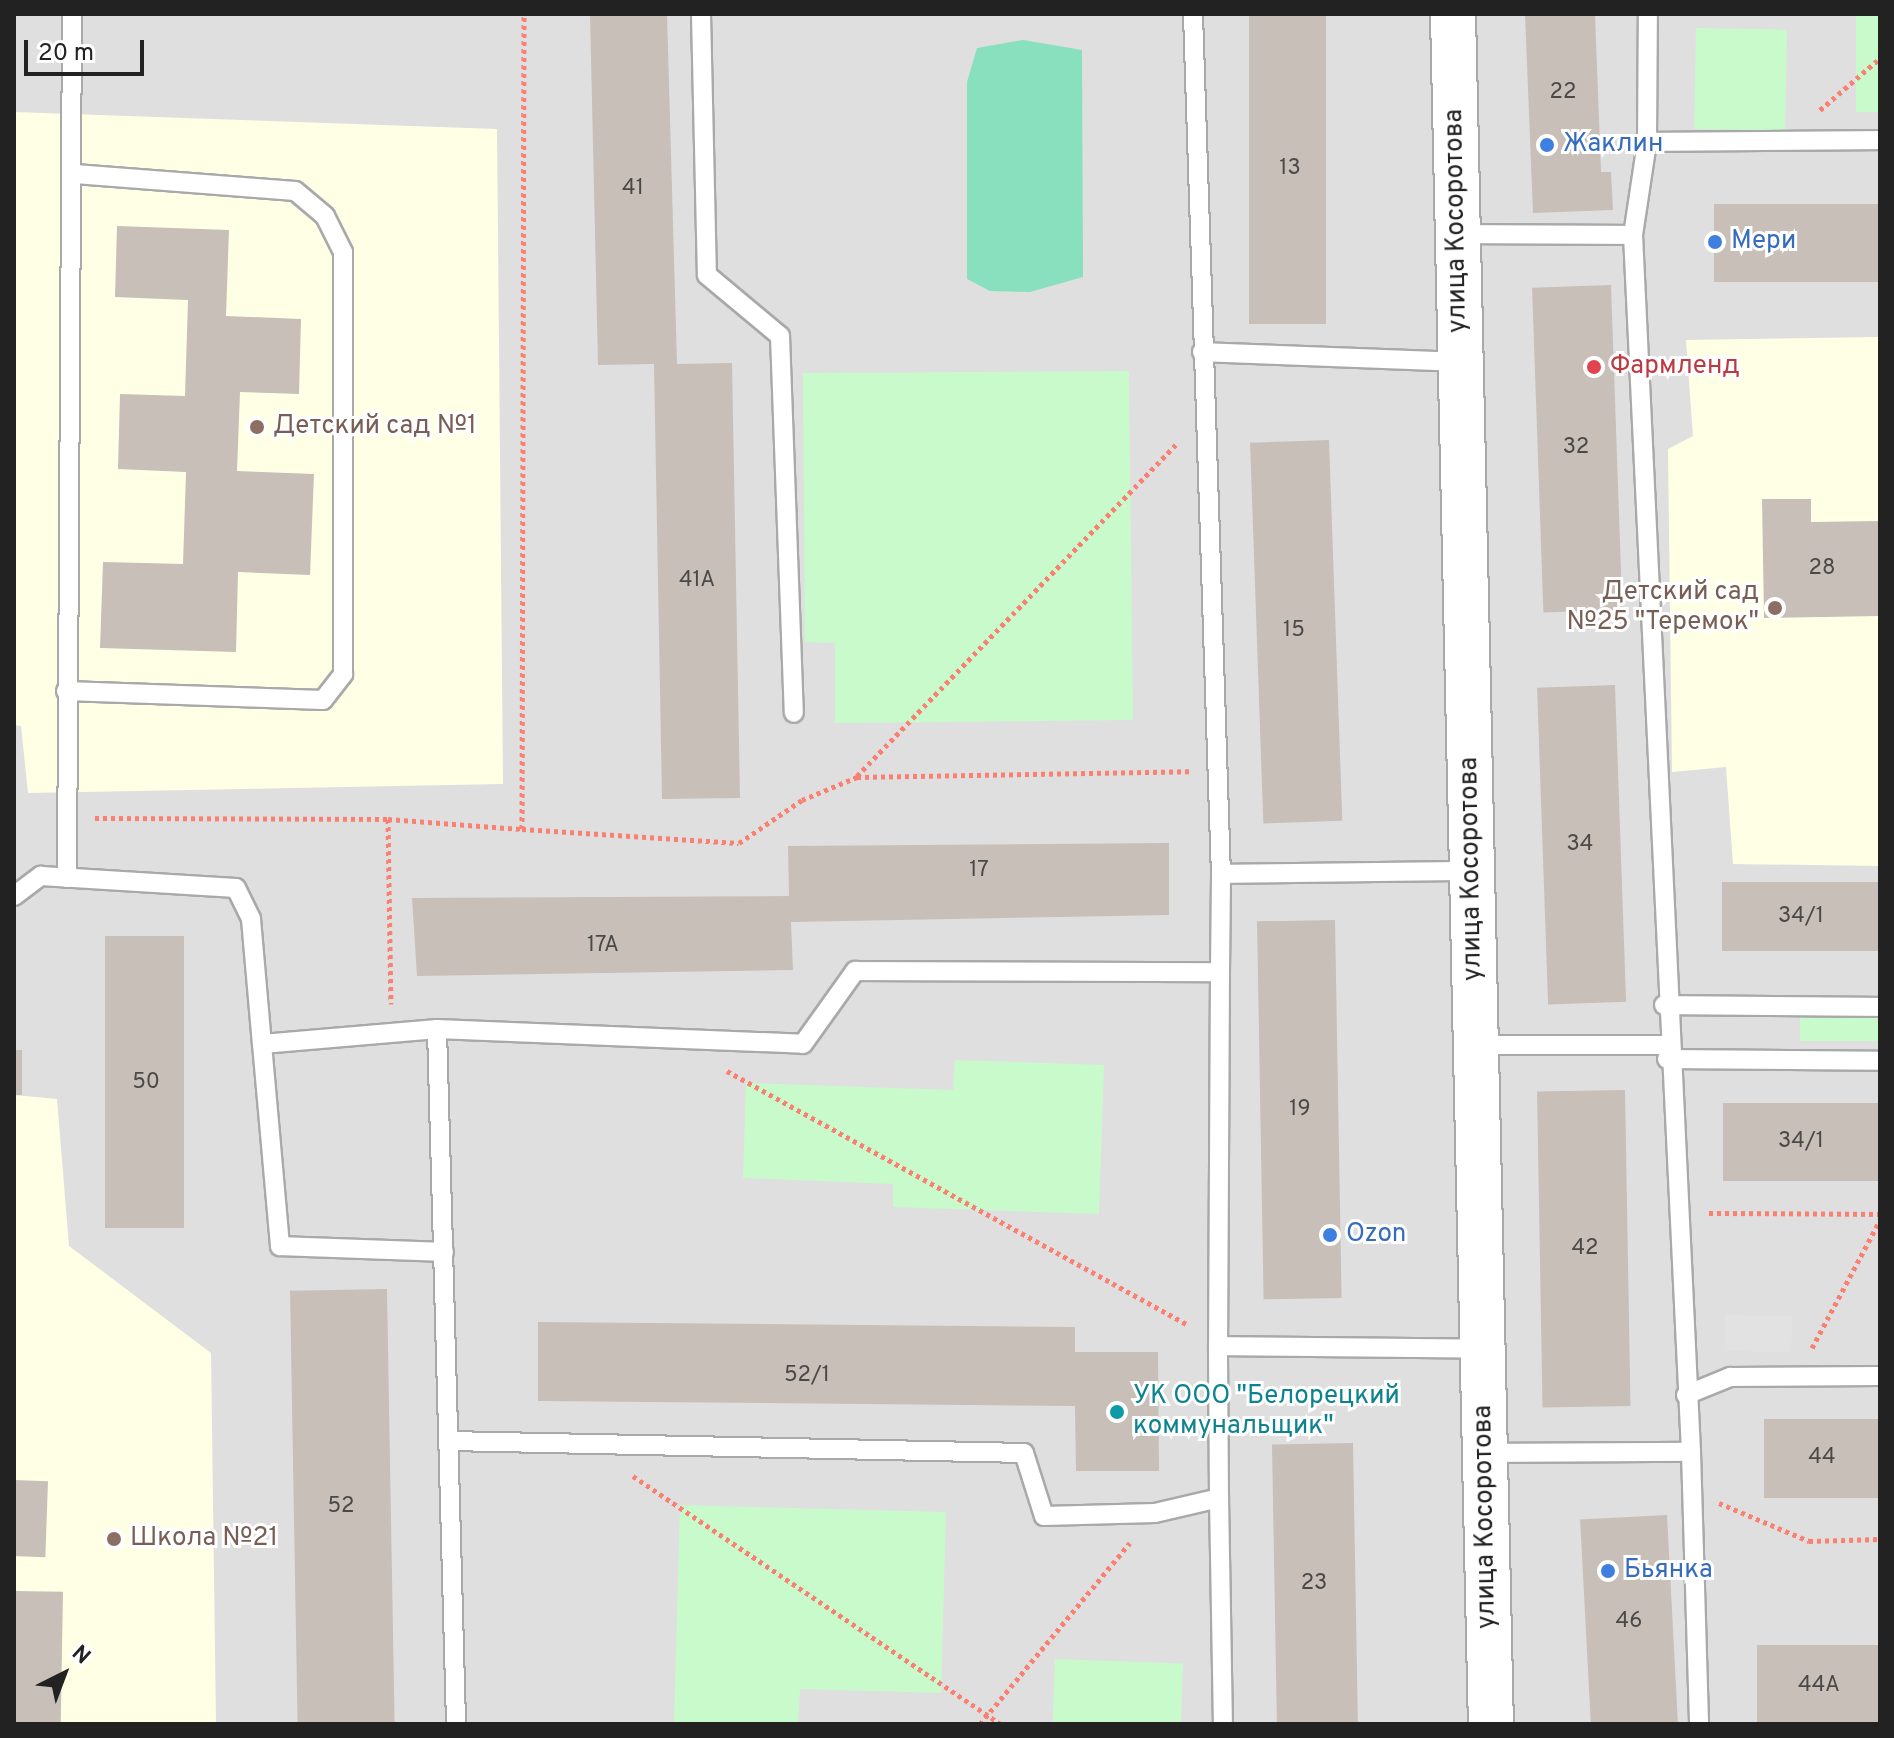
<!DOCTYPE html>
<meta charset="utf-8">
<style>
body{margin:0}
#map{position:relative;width:1894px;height:1738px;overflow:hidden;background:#f2efe9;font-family:Overpass,sans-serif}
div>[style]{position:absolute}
.residential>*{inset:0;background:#e0dfdf;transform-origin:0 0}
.education>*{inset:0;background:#ffffe5}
.park>*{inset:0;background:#c8facc;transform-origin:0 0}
.pitch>*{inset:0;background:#88e0be}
.parking>*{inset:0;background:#e2e2e2;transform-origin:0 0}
.building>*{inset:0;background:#c7bfb8;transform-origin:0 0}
.path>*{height:5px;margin-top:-2.5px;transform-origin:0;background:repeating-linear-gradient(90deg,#fa8072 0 4px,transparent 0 8px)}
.roads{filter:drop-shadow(2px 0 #a9a9a9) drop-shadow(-2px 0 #a9a9a9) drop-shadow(0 2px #a9a9a9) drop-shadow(0 -2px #a9a9a9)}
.service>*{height:18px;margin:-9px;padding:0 9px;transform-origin:9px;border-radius:9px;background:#fff}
.tertiary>*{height:44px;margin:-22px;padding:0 22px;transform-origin:22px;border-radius:22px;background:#fff}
.dots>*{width:22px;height:22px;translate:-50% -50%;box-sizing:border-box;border:4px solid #fff;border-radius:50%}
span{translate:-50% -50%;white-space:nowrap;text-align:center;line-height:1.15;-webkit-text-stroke:6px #fff;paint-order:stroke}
.number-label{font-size:22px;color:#4b4948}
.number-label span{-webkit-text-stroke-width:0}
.shop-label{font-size:26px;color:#366cbe}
.left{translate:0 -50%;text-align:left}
.street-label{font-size:26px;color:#222}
.health-label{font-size:26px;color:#be3a42}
.education-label{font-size:26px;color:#785e54}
.right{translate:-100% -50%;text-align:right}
.culture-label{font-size:26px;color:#0d838f}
.frame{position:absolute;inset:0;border:16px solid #222;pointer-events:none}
.north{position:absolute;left:24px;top:1634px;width:80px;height:80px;-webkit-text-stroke:6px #fff;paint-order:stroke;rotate:42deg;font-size:22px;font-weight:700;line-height:32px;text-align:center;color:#222}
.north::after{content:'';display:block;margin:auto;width:28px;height:36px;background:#222;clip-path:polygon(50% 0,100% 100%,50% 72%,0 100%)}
.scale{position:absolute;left:24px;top:40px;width:120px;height:36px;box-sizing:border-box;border:4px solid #222;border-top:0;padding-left:10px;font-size:24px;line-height:28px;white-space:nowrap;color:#222;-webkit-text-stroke:6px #fff;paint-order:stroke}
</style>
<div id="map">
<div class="residential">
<i style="left:14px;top:14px;width:1866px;height:1710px"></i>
</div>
<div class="education">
<i style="clip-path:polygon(14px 112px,497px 129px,503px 784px,28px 793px,21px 726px,14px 725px)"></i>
<i style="clip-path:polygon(1880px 337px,1880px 866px,1733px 864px,1726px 767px,1672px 772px,1668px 449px,1693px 436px,1686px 340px)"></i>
<i style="clip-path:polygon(14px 1095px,57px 1099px,69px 1246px,211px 1353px,216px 1724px,14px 1724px)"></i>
</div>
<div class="park">
<i style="left:1856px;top:14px;width:24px;height:98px"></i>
<i style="left:1696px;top:28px;width:91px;height:101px;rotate:1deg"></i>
<i style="clip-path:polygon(1129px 371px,1133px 720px,835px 723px,835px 643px,805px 642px,803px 373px)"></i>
<i style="left:1800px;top:1016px;width:80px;height:25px"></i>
<i style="clip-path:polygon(955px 1060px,1104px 1065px,1099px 1214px,893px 1207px,893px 1184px,743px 1178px,746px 1083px,953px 1090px)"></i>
<i style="clip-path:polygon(680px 1505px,946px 1512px,941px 1693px,800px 1689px,798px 1724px,674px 1724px)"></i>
<i style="left:1055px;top:1659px;width:128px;height:65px;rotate:2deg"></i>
</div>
<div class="pitch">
<i style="clip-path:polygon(1023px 40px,1082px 50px,1083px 277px,1030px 292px,990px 291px,967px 279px,967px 82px,977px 48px)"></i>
</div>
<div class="parking">
<i style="left:1725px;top:1315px;width:67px;height:36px;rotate:1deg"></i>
</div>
<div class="building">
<i style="clip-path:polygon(590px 14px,667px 14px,677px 364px,732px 363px,740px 798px,662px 799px,654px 364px,598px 365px)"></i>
<i style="left:1249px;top:14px;width:77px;height:310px"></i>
<i style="clip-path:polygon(1525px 14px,1595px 14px,1601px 172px,1611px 172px,1613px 210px,1533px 213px)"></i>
<i style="left:1880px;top:204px;width:78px;height:166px;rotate:90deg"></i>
<i style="clip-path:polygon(117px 226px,229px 230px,226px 316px,301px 319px,299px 394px,240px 392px,237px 471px,314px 474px,310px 575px,238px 572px,236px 652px,100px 648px,103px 562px,183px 564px,186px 472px,118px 469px,120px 394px,185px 396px,188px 300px,115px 297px)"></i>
<i style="left:1611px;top:285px;width:325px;height:79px;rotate:88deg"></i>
<i style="left:1329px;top:440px;width:381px;height:79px;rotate:88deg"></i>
<i style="clip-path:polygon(1762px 499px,1811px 499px,1811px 522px,1880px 521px,1880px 616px,1764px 618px)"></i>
<i style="left:1615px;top:685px;width:317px;height:78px;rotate:88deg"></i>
<i style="clip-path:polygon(1169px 843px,1169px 915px,791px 922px,793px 970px,417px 976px,412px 898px,789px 896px,788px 846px)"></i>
<i style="left:1722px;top:882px;width:158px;height:69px"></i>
<i style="left:1335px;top:920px;width:378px;height:78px;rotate:89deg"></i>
<i style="left:184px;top:936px;width:292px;height:79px;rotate:90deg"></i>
<i style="left:14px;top:1050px;width:8px;height:45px"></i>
<i style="left:1625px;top:1090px;width:316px;height:88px;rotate:89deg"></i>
<i style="left:1723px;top:1103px;width:157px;height:78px"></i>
<i style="left:387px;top:1289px;width:435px;height:97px;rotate:89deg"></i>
<i style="clip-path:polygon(538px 1322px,1075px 1327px,1075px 1352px,1158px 1352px,1159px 1471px,1076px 1471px,1075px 1406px,538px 1401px)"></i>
<i style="left:1764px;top:1419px;width:116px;height:79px"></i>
<i style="left:1353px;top:1443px;width:281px;height:81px;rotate:89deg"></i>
<i style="left:14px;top:1480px;width:34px;height:76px;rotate:2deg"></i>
<i style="left:1667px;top:1515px;width:209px;height:87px;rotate:87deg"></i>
<i style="left:14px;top:1591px;width:49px;height:133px;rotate:1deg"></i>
<i style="left:1880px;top:1645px;width:79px;height:123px;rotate:90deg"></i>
</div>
<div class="path">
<i style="left:1820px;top:110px;width:79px;rotate:-40.9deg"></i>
<i style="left:857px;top:776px;width:462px;rotate:-46.1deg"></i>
<i style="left:95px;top:818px;width:293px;rotate:0.2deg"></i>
<i style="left:388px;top:819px;width:134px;rotate:4.3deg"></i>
<i style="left:522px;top:829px;width:815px;rotate:-89.86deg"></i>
<i style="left:388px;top:819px;width:185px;rotate:89.1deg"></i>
<i style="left:522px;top:829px;width:217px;rotate:3.7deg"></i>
<i style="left:739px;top:843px;width:76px;rotate:-34.3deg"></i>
<i style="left:802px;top:800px;width:60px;rotate:-22.7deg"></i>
<i style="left:857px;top:777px;width:334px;rotate:-1deg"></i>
<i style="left:727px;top:1071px;width:526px;rotate:28.85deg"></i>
<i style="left:1709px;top:1213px;width:171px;rotate:0.3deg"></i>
<i style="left:1812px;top:1348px;width:145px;rotate:-62deg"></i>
<i style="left:633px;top:1476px;width:443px;rotate:34deg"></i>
<i style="left:1719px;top:1503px;width:98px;rotate:22.9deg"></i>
<i style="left:1809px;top:1541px;width:71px;rotate:-1.6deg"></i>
<i style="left:980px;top:1724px;width:235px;rotate:-50.4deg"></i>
</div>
<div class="roads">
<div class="service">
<i style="left:701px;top:14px;width:261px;rotate:88.7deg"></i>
<i style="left:707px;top:275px;width:95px;rotate:39.9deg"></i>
<i style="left:780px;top:336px;width:377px;rotate:87.9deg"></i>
<i style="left:1193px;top:14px;width:860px;rotate:88.14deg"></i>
<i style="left:1647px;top:142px;width:233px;rotate:-0.5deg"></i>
<i style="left:1458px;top:234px;width:175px;rotate:0.3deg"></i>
<i style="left:1633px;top:235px;width:94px;rotate:-81.4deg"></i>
<i style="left:1647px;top:142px;width:128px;rotate:-89.6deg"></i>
<i style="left:1633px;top:235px;width:1218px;rotate:87.27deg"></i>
<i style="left:1202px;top:352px;width:258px;rotate:2.2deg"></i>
<i style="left:66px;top:691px;width:257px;rotate:2deg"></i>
<i style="left:323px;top:700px;width:33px;rotate:-52deg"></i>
<i style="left:343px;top:674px;width:422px;rotate:-90deg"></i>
<i style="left:343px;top:252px;width:40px;rotate:-116.6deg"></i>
<i style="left:325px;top:216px;width:39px;rotate:-140deg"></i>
<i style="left:295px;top:191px;width:224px;rotate:-175.6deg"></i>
<i style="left:67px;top:878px;width:864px;rotate:-89.67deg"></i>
<i style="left:14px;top:896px;width:34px;rotate:-37deg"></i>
<i style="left:41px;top:876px;width:195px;rotate:3.5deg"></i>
<i style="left:236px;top:888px;width:34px;rotate:64deg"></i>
<i style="left:251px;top:919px;width:125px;rotate:85deg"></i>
<i style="left:262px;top:1044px;width:176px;rotate:-4.9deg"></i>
<i style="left:437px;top:1029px;width:366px;rotate:2.3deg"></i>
<i style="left:803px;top:1044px;width:90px;rotate:-54.5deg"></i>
<i style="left:855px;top:971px;width:365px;rotate:0.2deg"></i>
<i style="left:1220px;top:972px;width:98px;rotate:-89.4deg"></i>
<i style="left:1221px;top:874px;width:251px;rotate:-0.7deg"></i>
<i style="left:1220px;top:972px;width:374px;rotate:90.3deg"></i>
<i style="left:1218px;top:1346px;width:265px;rotate:0.6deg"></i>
<i style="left:1664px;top:1005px;width:216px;rotate:0.5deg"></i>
<i style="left:437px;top:1029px;width:695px;rotate:88.43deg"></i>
<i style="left:262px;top:1044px;width:203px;rotate:84.9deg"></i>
<i style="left:280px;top:1246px;width:164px;rotate:2.1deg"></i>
<i style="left:1477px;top:1045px;width:189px"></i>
<i style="left:1667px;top:1059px;width:213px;rotate:0.5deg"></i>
<i style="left:1686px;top:1395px;width:48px;rotate:-22.2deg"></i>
<i style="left:1730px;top:1377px;width:150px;rotate:-0.4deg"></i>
<i style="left:448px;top:1441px;width:576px;rotate:1.19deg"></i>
<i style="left:1024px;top:1453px;width:66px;rotate:72.4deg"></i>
<i style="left:1044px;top:1516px;width:111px;rotate:-1.5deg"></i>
<i style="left:1155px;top:1513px;width:66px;rotate:-13.2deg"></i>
<i style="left:1219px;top:1498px;width:152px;rotate:-90.4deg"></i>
<i style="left:1485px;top:1453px;width:206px;rotate:-0.3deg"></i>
<i style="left:1691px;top:1452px;width:272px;rotate:88.3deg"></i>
<i style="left:1219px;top:1498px;width:226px;rotate:89deg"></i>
</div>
<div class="tertiary">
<i style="left:1453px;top:14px;width:1710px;rotate:88.73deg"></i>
</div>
</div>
<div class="dots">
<i style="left:1547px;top:145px;background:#3f7fe0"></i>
<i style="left:1715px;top:242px;background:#3f7fe0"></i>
<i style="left:1594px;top:367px;background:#e0444e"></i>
<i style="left:257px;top:427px;background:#8d6e63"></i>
<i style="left:1775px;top:608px;background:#8d6e63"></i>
<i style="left:1330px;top:1235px;background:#3f7fe0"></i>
<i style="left:1117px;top:1412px;background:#0f9aa8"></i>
<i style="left:114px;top:1539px;background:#8d6e63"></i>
<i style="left:1608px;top:1571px;background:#3f7fe0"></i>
</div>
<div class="number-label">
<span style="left:1563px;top:93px">22</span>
<span style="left:1290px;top:169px">13</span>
<span style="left:633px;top:189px">41</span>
<span style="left:1576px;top:448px">32</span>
<span style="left:1822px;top:569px">28</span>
<span style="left:697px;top:581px">41А</span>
<span style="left:1294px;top:631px">15</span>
<span style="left:1580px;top:845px">34</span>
<span style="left:979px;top:871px">17</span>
<span style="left:1801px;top:917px">34/1</span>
<span style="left:603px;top:946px">17А</span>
<span style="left:146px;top:1083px">50</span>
<span style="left:1300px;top:1110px">19</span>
<span style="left:1801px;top:1142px">34/1</span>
<span style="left:1585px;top:1249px">42</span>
<span style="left:807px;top:1376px">52/1</span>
<span style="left:1822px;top:1458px">44</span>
<span style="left:341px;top:1507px">52</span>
<span style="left:1314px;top:1584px">23</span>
<span style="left:1629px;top:1622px">46</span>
<span style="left:1819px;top:1686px">44А</span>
</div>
<div class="shop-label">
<span class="left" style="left:1563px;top:145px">Жаклин</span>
<span class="left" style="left:1731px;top:242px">Мери</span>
<span class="left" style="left:1346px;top:1235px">Ozon</span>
<span class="left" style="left:1624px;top:1571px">Бьянка</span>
</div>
<div class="street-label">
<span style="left:1457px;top:221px;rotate:-91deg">улица Косоротова</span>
<span style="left:1472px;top:869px;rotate:-91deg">улица Косоротова</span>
<span style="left:1486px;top:1517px;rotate:-91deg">улица Косоротова</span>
</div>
<div class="health-label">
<span class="left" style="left:1610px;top:367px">Фармленд</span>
</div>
<div class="education-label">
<span class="left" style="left:273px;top:427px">Детский сад №1</span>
<span class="right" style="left:1759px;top:608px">Детский сад<br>№25 "Теремок"</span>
<span class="left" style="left:130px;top:1539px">Школа №21</span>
</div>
<div class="culture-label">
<span class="left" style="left:1133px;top:1412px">УК ООО "Белорецкий<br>коммунальщик"</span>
</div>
<div class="frame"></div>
<div class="north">N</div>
<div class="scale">20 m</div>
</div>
